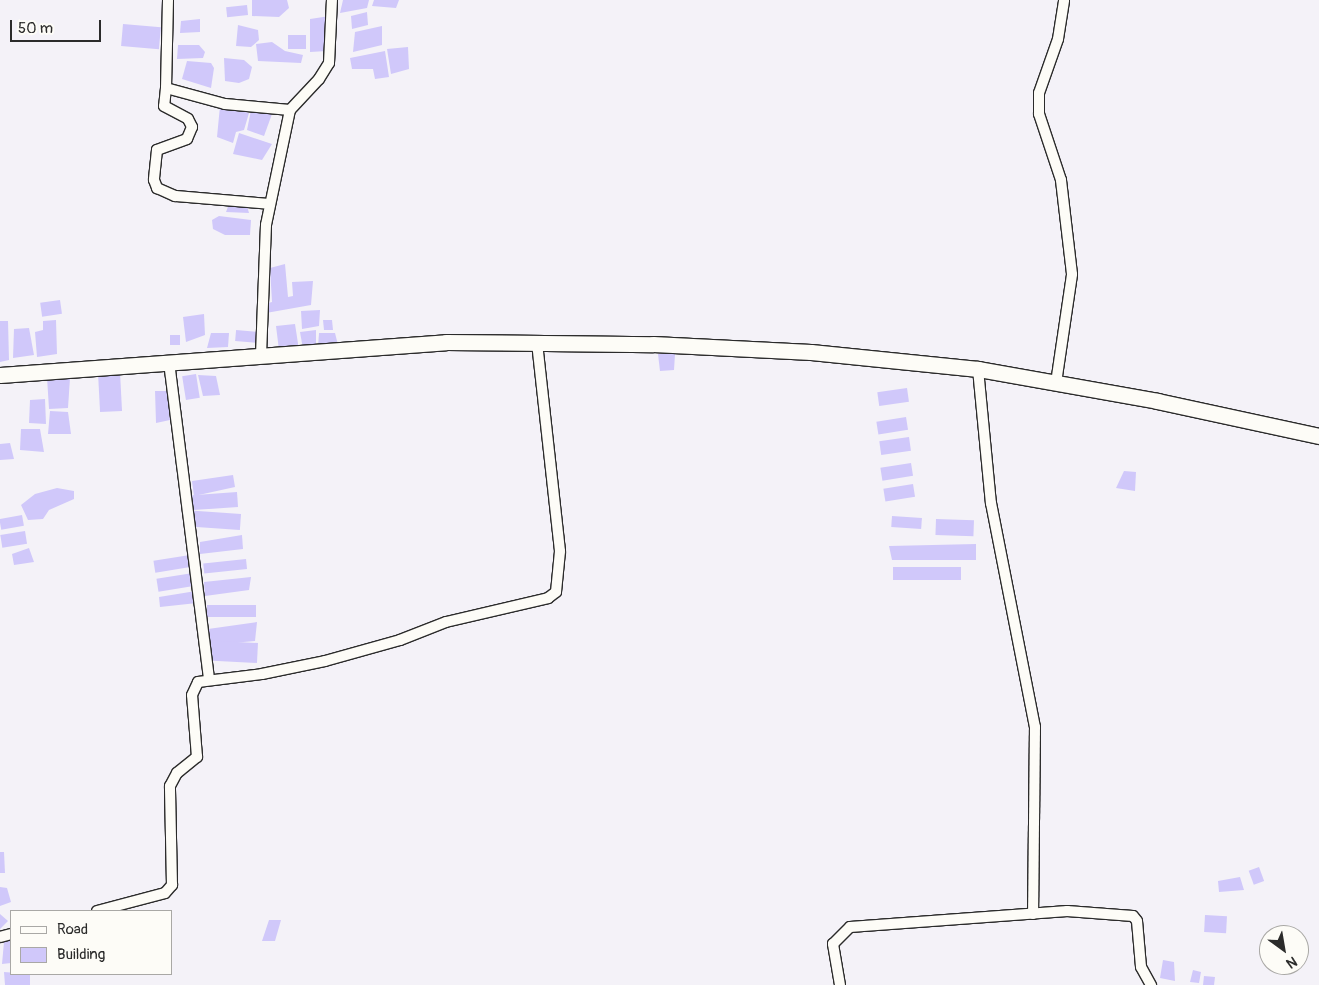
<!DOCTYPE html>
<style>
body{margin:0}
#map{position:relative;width:1319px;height:985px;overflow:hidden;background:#f4f2f8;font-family:Pangolin,sans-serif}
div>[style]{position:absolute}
.building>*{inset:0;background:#d0c8fa;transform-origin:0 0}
.roads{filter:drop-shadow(1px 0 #2b2b2b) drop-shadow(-1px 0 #2b2b2b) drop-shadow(0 1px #2b2b2b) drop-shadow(0 -1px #2b2b2b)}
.street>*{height:10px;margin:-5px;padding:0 5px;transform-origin:5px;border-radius:5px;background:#fdfcf7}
.secondary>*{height:15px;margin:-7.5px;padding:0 7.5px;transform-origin:7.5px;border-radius:7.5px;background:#fdfcf7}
span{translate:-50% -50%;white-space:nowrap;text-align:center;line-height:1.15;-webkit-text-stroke:5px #fdfcf7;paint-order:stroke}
.legend{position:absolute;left:10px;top:910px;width:162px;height:65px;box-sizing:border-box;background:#fdfcf7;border:1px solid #a9a8a5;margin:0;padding:6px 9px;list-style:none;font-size:15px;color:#2b2b2b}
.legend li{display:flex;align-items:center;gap:10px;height:25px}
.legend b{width:25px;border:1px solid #a9a8a5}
.north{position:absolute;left:1259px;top:925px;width:50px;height:50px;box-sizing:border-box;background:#fdfcf7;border:1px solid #a9a8a5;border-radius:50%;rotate:148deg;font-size:14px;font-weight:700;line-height:20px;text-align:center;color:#2b2b2b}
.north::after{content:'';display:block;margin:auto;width:18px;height:22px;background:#2b2b2b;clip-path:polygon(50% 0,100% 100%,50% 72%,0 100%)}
.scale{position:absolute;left:10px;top:20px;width:91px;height:22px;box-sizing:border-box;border:2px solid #2b2b2b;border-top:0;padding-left:6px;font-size:15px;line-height:18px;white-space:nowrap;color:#2b2b2b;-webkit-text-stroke:4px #fdfcf7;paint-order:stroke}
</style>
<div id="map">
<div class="building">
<i style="clip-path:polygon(252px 0,287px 0,289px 8px,279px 17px,252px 16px)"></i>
<i style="clip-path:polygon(343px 0,369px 0,367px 8px,340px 13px)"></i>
<i style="clip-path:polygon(374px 0,399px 0,396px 8px,372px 6px)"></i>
<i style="left:247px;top:5px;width:10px;height:21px;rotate:84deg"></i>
<i style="clip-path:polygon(367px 12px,368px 25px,352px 29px,351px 16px)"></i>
<i style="clip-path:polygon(330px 16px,327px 51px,310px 52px,310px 19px)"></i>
<i style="clip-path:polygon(200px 19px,200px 32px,180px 33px,181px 21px)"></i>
<i style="left:123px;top:24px;width:38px;height:22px;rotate:5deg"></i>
<i style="clip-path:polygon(238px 25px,258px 30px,259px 40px,251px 47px,236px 46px)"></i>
<i style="clip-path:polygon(382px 26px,382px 45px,353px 52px,355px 32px)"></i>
<i style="left:288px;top:35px;width:18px;height:14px"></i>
<i style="clip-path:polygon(272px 42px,285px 51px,303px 55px,301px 63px,258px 61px,256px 44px)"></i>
<i style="clip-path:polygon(178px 45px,199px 45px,205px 52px,203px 58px,177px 59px)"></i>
<i style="clip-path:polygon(408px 47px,409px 69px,391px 74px,387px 49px)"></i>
<i style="clip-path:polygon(385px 51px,389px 77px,375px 79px,373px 69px,352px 69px,350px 58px)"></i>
<i style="clip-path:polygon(224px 58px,244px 60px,252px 67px,249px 79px,239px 83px,225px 81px)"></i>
<i style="clip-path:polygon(187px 61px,211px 63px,214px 68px,211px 88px,182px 79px)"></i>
<i style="clip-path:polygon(220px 106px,249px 113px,244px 130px,236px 132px,233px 143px,217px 137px)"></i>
<i style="clip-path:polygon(251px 110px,272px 114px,264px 136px,247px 130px)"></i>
<i style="clip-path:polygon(239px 133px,272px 144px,262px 160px,233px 154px)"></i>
<i style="clip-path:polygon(229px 204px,247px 206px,249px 213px,226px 212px)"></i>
<i style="clip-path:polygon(219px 216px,251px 220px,250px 235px,225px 235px,213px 229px,212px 220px)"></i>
<i style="clip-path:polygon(285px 264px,288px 297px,293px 296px,292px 282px,313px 281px,311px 305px,266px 313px,265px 304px,272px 302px,270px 268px)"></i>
<i style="left:60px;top:300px;width:14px;height:20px;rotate:82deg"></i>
<i style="clip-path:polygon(320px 310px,319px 326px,302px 329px,301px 311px)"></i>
<i style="clip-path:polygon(204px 314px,205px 335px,186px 342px,183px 317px)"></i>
<i style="clip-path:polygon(56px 320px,57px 354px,37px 357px,35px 332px,43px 330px,43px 321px)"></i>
<i style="clip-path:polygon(323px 320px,332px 320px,333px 330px,324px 330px)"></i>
<i style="clip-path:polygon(0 321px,8px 321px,9px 360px,0 362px)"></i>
<i style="clip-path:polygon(295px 324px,299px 350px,279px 350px,276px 326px)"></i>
<i style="clip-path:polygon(29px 328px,34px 355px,13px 358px,14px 329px)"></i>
<i style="clip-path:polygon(316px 330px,316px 347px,303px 349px,300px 332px)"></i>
<i style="left:259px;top:332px;width:11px;height:23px;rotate:95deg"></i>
<i style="clip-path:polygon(211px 333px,229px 333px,228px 347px,207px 348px)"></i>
<i style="clip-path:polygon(319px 333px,335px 333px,338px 345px,318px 347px)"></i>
<i style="left:170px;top:335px;width:10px;height:10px"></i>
<i style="clip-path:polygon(658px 354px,675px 354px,674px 370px,660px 371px)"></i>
<i style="left:120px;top:372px;width:39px;height:22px;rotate:87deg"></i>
<i style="left:196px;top:374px;width:24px;height:14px;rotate:81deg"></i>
<i style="clip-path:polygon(198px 375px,216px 376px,220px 395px,203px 396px)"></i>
<i style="clip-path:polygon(47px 377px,70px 378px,68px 408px,49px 409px)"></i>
<i style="left:907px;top:388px;width:14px;height:30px;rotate:82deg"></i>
<i style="clip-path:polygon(155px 391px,168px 391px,170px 420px,156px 423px)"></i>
<i style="clip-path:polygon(45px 399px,46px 424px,29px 423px,30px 400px)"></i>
<i style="clip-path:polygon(50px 411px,68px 412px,71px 434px,48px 434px)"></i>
<i style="left:906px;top:417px;width:13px;height:30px;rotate:81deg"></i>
<i style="clip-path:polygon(21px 429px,40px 429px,44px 452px,20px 450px)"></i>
<i style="left:909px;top:437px;width:14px;height:30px;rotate:82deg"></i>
<i style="clip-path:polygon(10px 443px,14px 459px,0 460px,0 444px)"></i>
<i style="left:911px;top:463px;width:13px;height:31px;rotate:81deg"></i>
<i style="clip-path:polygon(1124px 471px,1136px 472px,1135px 491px,1116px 488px)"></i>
<i style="clip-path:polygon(233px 475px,235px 487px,194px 496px,192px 481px)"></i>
<i style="left:913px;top:484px;width:13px;height:30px;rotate:81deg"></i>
<i style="clip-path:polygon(57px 488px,74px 491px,74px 499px,49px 510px,43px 519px,28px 520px,21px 505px,35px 494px)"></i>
<i style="left:237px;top:492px;width:15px;height:45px;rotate:86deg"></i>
<i style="left:241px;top:514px;width:16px;height:47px;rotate:94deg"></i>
<i style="left:22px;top:515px;width:11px;height:23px;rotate:80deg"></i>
<i style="left:892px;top:516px;width:30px;height:11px;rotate:4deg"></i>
<i style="left:936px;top:519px;width:38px;height:16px;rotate:2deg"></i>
<i style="left:25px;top:531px;width:13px;height:25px;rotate:81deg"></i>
<i style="clip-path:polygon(242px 535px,243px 549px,200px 554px,200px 542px)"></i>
<i style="clip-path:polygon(976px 544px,976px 560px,892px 560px,889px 546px)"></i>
<i style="clip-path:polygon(29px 548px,34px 562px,14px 565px,12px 554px)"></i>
<i style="left:190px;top:555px;width:12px;height:37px;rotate:81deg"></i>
<i style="left:246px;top:559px;width:10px;height:43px;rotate:84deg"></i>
<i style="left:961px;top:567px;width:13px;height:68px;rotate:90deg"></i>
<i style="left:193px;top:573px;width:13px;height:37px;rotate:81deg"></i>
<i style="clip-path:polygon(251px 577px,249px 590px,205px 596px,204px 582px)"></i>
<i style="clip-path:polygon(196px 591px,197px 603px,160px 607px,159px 597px)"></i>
<i style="left:256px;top:605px;width:12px;height:49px;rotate:90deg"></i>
<i style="clip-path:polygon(257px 622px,255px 641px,210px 645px,208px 629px)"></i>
<i style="left:258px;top:643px;width:20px;height:49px;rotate:93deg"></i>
<i style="clip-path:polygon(0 852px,4px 852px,5px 873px,0 873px)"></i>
<i style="left:1259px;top:867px;width:15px;height:11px;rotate:70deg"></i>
<i style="clip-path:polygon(1240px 877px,1244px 890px,1219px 892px,1218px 881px)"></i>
<i style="clip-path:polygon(0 887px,7px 888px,11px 902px,0 906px)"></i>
<i style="clip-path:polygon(0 914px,8px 921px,0 929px)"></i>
<i style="left:1205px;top:915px;width:22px;height:17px;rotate:3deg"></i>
<i style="clip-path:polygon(269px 920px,281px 920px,275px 941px,262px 941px)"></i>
<i style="clip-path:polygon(11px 940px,11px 963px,2px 964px,4px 942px)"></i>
<i style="clip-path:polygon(1163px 960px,1174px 962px,1175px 981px,1160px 978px)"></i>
<i style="clip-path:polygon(1193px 970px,1201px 972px,1199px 983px,1190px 982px)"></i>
<i style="clip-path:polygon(4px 972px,30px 974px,30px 985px,5px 985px)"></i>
<i style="clip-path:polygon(1204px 976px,1215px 977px,1214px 985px,1203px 985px)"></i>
</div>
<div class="roads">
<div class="street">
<i style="left:168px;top:0;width:88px;rotate:91.3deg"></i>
<i style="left:166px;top:88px;width:61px;rotate:15.2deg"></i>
<i style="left:225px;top:104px;width:65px;rotate:5.3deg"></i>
<i style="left:290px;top:110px;width:117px;rotate:101.8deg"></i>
<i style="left:266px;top:225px;width:132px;rotate:92.2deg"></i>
<i style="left:166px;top:88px;width:18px;rotate:96deg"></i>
<i style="left:164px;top:106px;width:27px;rotate:28deg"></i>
<i style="left:188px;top:119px;width:9px;rotate:63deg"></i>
<i style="left:192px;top:127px;width:13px;rotate:113deg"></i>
<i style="left:187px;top:139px;width:32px;rotate:160deg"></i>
<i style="left:157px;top:150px;width:30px;rotate:96deg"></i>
<i style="left:154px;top:180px;width:9px;rotate:69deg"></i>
<i style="left:157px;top:188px;width:20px;rotate:24deg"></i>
<i style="left:175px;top:196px;width:95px;rotate:4.8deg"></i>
<i style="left:290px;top:110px;width:42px;rotate:-46.9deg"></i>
<i style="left:319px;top:79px;width:19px;rotate:-58deg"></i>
<i style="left:329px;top:63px;width:63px;rotate:-87.3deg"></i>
<i style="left:169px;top:362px;width:320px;rotate:82.8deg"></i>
<i style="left:978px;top:369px;width:135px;rotate:84.5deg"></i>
<i style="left:991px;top:503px;width:228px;rotate:78.9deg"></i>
<i style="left:1035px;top:727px;width:187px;rotate:90.6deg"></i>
<i style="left:1056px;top:383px;width:110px;rotate:-81.6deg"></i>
<i style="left:1072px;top:274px;width:95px;rotate:-96.7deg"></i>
<i style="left:1061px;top:180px;width:70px;rotate:-108.4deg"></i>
<i style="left:1039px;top:114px;width:21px;rotate:-90deg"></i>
<i style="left:1039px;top:93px;width:57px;rotate:-70.6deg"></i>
<i style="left:1058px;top:39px;width:39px;rotate:-81deg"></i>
<i style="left:97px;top:911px;width:70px;rotate:-14.8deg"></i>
<i style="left:165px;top:893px;width:11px;rotate:-49deg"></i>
<i style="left:172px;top:885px;width:99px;rotate:-91.2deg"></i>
<i style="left:170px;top:786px;width:15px;rotate:-62deg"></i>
<i style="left:177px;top:773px;width:26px;rotate:-39deg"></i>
<i style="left:197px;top:757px;width:62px;rotate:-94.6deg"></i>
<i style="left:192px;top:695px;width:14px;rotate:-65deg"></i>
<i style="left:198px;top:682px;width:64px;rotate:-7.1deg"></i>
<i style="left:262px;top:674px;width:64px;rotate:-11.7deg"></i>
<i style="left:325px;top:661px;width:78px;rotate:-15.6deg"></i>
<i style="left:400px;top:640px;width:49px;rotate:-21.4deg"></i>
<i style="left:446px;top:622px;width:105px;rotate:-13.2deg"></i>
<i style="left:548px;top:598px;width:10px;rotate:-37deg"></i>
<i style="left:556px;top:592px;width:41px;rotate:-84.4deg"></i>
<i style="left:560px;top:551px;width:211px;rotate:-96.3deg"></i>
<i style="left:0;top:937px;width:11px;rotate:-15deg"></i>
<i style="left:840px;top:985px;width:42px;rotate:-99.7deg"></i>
<i style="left:833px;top:944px;width:24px;rotate:-45deg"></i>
<i style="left:850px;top:927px;width:218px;rotate:-4.2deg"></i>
<i style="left:1067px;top:911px;width:66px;rotate:4.3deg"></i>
<i style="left:1133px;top:916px;width:6px;rotate:51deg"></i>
<i style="left:1137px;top:921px;width:46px;rotate:85deg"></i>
<i style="left:1141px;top:967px;width:21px;rotate:61deg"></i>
</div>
<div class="secondary">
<i style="left:0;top:375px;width:447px;rotate:-4.2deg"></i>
<i style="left:446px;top:342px;width:207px;rotate:0.6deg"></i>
<i style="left:653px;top:344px;width:158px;rotate:2.9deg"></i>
<i style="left:811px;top:352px;width:168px;rotate:5.8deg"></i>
<i style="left:978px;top:369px;width:182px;rotate:10.1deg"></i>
<i style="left:1157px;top:401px;width:166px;rotate:12.2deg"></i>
</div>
</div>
<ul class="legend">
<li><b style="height:6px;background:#fdfcf7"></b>Road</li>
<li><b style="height:14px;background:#d0c8fa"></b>Building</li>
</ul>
<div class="north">N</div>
<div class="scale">50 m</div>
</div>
